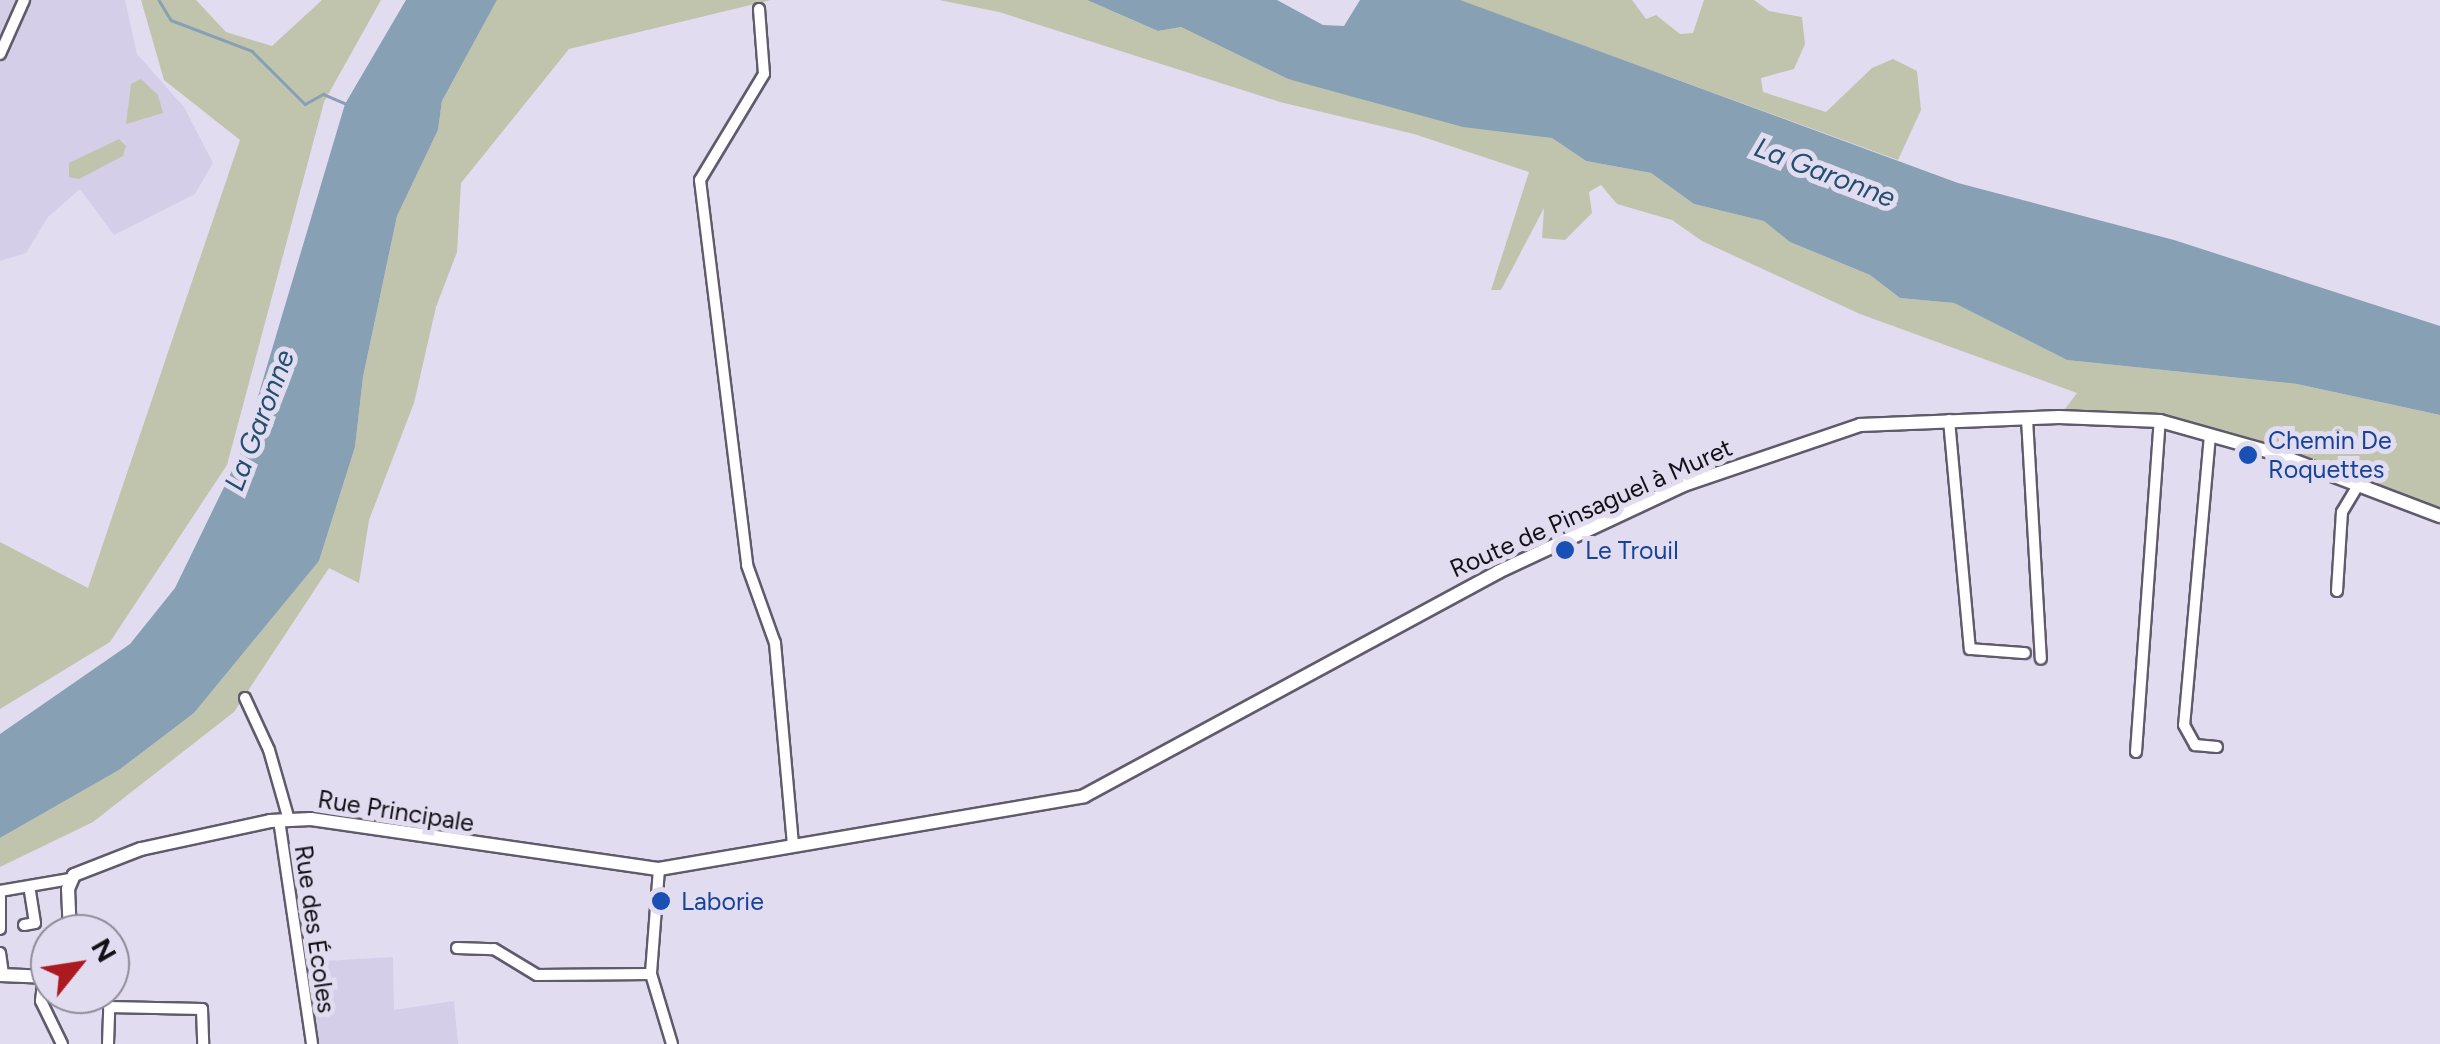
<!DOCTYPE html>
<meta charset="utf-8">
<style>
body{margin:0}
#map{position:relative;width:2440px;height:1044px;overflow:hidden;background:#e2dcf0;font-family:Figtree,sans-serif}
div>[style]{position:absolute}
.built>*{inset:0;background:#d5cee8}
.green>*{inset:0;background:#c1c4ad}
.water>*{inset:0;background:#87a0b4}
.stream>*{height:2.5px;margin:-1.25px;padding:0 1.25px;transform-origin:1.25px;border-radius:1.25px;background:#87a0b4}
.roads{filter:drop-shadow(2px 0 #605b6b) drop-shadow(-2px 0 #605b6b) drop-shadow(0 2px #605b6b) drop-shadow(0 -2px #605b6b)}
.minor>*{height:10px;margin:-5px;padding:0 5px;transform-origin:5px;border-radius:5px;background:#fff}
.tertiary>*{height:12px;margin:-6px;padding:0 6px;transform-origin:6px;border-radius:6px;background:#fff}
.dots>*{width:28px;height:28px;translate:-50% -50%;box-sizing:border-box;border:5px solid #e2dcf0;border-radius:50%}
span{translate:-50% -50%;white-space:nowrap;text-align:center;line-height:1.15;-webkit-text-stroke:10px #e2dcf0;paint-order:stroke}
.transit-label{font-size:25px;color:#164399}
.left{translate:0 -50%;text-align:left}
.street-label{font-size:25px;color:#131117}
.water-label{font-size:28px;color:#234f6e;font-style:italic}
.north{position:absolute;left:30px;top:914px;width:100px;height:100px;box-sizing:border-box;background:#e2dcf0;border:2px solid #8f8b99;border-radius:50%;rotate:60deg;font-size:28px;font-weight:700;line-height:40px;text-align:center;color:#131117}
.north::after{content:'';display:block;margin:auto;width:35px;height:45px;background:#ac1920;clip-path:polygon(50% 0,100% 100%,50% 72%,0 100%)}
</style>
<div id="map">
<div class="built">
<i style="clip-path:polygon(0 0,125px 0,137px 54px,184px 107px,213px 163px,195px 194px,114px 235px,80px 189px,48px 217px,26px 253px,0 261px)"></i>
<i style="clip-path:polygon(393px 957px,394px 1010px,454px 1001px,458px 1044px,320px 1044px,306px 962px)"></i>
</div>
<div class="green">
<i style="clip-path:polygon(141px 0,196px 0,226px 32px,272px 46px,322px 0,381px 0,324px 102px,227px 465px,110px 642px,0 709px,0 542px,88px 588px,240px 140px,164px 80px)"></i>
<i style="clip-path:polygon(497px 0,771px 0,569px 49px,461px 183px,457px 252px,436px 307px,414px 403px,369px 520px,359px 583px,329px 568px,234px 712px,93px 822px,0 867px,0 838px,119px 770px,194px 713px,319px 561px,355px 447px,363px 377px,397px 216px,438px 130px,442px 101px)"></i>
<i style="clip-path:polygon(939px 0,1087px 0,1158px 31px,1181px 27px,1288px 79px,1552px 138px,1586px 161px,1651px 173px,1694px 204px,1765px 221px,1790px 242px,1870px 275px,1900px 298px,1954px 303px,2067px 360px,2297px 384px,2440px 415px,2440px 516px,2187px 427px,2059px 417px,2077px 393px,1860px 314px,1702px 241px,1672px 220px,1617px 204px,1601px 185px,1589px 192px,1592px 213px,1565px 240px,1542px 238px,1544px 208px,1501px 290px,1491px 290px,1529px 172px,1414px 134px,1280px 102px,999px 12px)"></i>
<i style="clip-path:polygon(1458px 0,1632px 0,1646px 19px,1656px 15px,1680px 34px,1693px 33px,1704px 0,1754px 0,1769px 11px,1802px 17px,1805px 44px,1794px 69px,1761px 78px,1763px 92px,1826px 112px,1872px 68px,1893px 59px,1917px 71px,1921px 110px,1898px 160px)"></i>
<i style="clip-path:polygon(141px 79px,158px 95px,163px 113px,126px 124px,131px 84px)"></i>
<i style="clip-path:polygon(119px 139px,126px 146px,123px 156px,79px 179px,69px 177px,69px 163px)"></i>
</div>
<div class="water">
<i style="clip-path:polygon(406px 0,497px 0,442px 101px,438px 130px,397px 216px,363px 377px,355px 447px,319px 561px,194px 713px,119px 770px,0 838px,0 734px,130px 644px,175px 588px,242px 450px,345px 104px)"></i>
<i style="clip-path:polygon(1087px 0,1277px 0,1323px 25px,1344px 26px,1360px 0,1460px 0,1958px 183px,2174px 240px,2440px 326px,2440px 415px,2297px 384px,2067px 360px,1954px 303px,1900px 298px,1870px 275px,1790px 242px,1764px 221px,1694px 204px,1651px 173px,1586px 161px,1552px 138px,1463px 127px,1288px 79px,1181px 27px,1158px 31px)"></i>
</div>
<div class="stream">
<i style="left:159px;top:0;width:23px;rotate:59deg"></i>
<i style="left:171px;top:20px;width:87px;rotate:20.9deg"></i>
<i style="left:252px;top:51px;width:75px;rotate:45deg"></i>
<i style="left:305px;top:104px;width:21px;rotate:-29deg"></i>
<i style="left:323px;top:94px;width:23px;rotate:23deg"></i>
</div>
<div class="roads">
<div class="minor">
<i style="left:759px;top:9px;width:65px;rotate:85.6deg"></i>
<i style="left:764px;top:74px;width:124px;rotate:121.1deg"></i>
<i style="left:700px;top:180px;width:388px;rotate:83deg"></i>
<i style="left:747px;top:565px;width:83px;rotate:70.3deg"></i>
<i style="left:775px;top:643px;width:203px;rotate:84.9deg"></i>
<i style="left:0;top:54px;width:59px;rotate:-66deg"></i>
<i style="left:2027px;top:419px;width:240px;rotate:86.7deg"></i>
<i style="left:1949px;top:420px;width:230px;rotate:84.8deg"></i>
<i style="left:1970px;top:649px;width:55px;rotate:4.2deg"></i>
<i style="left:2210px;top:435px;width:291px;rotate:95.1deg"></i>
<i style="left:2184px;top:725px;width:23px;rotate:61deg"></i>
<i style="left:2195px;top:745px;width:22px;rotate:5deg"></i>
<i style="left:2337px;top:591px;width:79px;rotate:-86.4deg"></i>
<i style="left:2342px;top:512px;width:35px;rotate:-59deg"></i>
<i style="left:245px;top:698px;width:57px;rotate:65.2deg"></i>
<i style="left:269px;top:750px;width:73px;rotate:74.1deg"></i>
<i style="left:2136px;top:752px;width:332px;rotate:-85.9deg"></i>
<i style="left:279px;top:820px;width:226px;rotate:81.6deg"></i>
<i style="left:659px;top:869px;width:105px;rotate:94.4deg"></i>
<i style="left:651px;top:974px;width:73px;rotate:73.3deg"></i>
<i style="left:0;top:891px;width:71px;rotate:-9.7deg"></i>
<i style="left:0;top:896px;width:33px;rotate:90deg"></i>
<i style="left:24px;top:925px;width:11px;rotate:-10deg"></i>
<i style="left:35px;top:923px;width:36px;rotate:-99deg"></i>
<i style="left:457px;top:948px;width:37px;rotate:2deg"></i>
<i style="left:494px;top:949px;width:50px;rotate:31.2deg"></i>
<i style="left:537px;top:975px;width:114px;rotate:-0.5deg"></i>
<i style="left:0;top:953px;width:22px;rotate:82deg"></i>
<i style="left:44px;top:976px;width:25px;rotate:97deg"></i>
<i style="left:41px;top:1001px;width:48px;rotate:64deg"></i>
<i style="left:108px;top:1044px;width:37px;rotate:-88deg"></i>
<i style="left:109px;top:1007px;width:93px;rotate:1.2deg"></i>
<i style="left:202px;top:1009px;width:35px;rotate:88deg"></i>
</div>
<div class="tertiary">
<i style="left:70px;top:934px;width:45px;rotate:-92.5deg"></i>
<i style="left:68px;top:889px;width:15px;rotate:-67deg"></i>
<i style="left:74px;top:875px;width:72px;rotate:-21.2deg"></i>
<i style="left:141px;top:849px;width:132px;rotate:-12.2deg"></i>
<i style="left:270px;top:821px;width:41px;rotate:-2.8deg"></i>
<i style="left:311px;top:819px;width:352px;rotate:8.2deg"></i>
<i style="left:659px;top:869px;width:431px;rotate:-9.7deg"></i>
<i style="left:1084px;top:796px;width:471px;rotate:-28.4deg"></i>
<i style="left:1498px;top:572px;width:205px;rotate:-25.1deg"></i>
<i style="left:1684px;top:485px;width:186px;rotate:-18.8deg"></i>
<i style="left:1860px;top:425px;width:199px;rotate:-2.3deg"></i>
<i style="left:2059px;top:417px;width:101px;rotate:2.3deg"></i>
<i style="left:2160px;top:421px;width:118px;rotate:15.7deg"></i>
<i style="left:2274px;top:453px;width:178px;rotate:20.8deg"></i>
<i style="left:0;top:975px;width:50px;rotate:2.3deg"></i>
</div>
</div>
<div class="dots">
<i style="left:2248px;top:455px;background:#1a4fb4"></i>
<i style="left:1565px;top:550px;background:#1a4fb4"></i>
<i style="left:661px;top:901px;background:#1a4fb4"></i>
</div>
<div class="transit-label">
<span class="left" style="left:2268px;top:455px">Chemin De<br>Roquettes</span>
<span class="left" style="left:1585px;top:550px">Le Trouil</span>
<span class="left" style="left:681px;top:901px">Laborie</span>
</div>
<div class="street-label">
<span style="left:1591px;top:508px;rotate:-24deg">Route de Pinsaguel à Muret</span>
<span style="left:396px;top:811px;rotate:9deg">Rue Principale</span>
<span style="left:315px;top:929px;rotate:82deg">Rue des Écoles</span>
</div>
<div class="water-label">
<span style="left:1825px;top:172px;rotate:21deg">La Garonne</span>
<span style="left:259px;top:420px;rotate:-69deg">La Garonne</span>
</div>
<div class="north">N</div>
</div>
